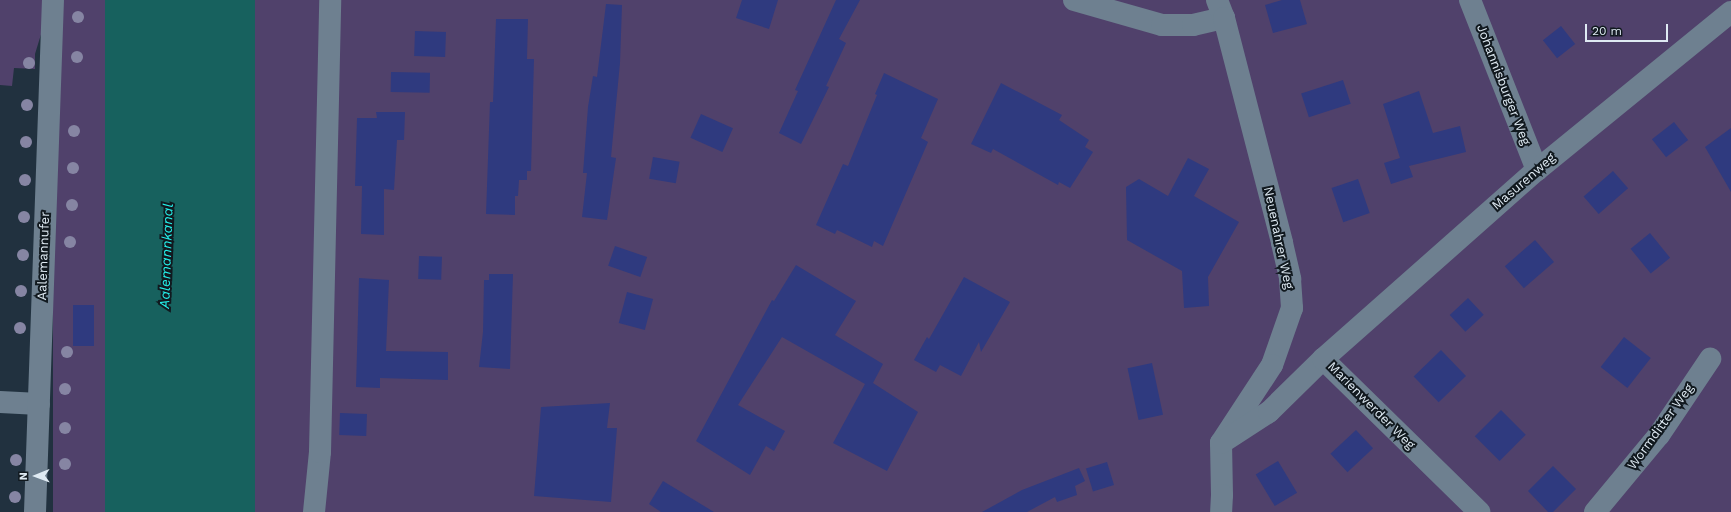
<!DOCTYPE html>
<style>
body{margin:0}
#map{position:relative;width:1731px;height:512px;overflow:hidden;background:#21313f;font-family:"Work Sans",sans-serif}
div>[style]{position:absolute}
.green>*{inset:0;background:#50416b;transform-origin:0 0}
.water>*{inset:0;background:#17615e;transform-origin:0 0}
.building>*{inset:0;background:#2f3a7f;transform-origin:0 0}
.minor>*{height:22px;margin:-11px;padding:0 11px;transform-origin:11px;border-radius:11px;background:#6e8090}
.trees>*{width:12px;height:12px;margin:-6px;border-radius:50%;background:#8685a3}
span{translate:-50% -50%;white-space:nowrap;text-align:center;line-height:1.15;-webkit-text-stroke:4px #11191f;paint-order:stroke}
.street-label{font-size:13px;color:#dfeaf3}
.water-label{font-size:14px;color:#24f2eb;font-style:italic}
.north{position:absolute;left:16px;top:456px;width:40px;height:40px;-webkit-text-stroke:3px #11191f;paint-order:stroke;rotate:269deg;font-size:11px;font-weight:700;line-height:16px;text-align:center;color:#dfeaf3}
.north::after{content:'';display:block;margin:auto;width:14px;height:18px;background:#dfeaf3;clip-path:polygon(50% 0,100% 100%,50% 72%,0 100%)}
.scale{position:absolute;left:1585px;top:24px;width:83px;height:18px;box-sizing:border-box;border:2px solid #dfeaf3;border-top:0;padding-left:5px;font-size:12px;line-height:14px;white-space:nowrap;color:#dfeaf3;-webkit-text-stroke:3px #11191f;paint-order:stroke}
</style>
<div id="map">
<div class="green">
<i style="clip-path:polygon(0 0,43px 0,42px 31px,35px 54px,35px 69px,14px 68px,12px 86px,0 85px)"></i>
<i style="left:53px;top:0;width:52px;height:512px"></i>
<i style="left:255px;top:0;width:1476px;height:512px"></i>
</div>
<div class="water">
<i style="left:105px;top:0;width:150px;height:512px"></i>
</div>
<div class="building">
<i style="clip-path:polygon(742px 0,778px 0,769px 29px,736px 18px)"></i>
<i style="clip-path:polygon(836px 0,860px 0,839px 39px,846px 43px,826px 86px,829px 87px,801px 144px,779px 133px,798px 91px,795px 90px)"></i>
<i style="clip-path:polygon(1282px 0,1300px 0,1307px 24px,1273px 33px,1265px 5px)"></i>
<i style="clip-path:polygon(606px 4px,622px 5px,620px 63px,611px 157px,616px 158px,607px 220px,582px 217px,587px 173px,583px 173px,588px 107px,593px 76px,597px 77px)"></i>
<i style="clip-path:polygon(496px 19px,528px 19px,527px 59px,534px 59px,531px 171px,527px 171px,527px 180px,519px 180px,518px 196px,515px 196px,515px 215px,486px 214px,490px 102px,493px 102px)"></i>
<i style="left:1561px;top:26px;width:23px;height:23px;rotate:52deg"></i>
<i style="left:415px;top:31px;width:31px;height:25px;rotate:2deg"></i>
<i style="left:391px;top:72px;width:39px;height:20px;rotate:1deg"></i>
<i style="clip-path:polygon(884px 73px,938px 99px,921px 138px,928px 142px,883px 246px,874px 241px,872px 247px,837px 230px,835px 234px,816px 225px,843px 164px,848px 166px,877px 95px,875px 94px)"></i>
<i style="left:1343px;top:80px;width:25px;height:44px;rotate:72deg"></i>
<i style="clip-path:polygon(1001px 83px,1062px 115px,1059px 120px,1089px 140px,1085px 147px,1093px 152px,1070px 188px,1059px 182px,1058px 185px,993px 149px,991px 153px,971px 144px)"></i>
<i style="clip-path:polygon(1419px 91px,1433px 133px,1460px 126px,1466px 152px,1409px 166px,1413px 177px,1391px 184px,1384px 163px,1400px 158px,1383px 104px)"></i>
<i style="clip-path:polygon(376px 112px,405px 112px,404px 140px,397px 140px,394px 190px,384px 189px,384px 235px,361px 234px,362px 186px,355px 186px,357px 118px,377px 118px)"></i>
<i style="left:701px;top:114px;width:35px;height:26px;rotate:24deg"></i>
<i style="left:1674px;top:122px;width:23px;height:28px;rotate:52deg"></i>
<i style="clip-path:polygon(1731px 128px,1731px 192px,1705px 147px)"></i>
<i style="left:653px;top:157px;width:27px;height:22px;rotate:10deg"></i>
<i style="clip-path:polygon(1188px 158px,1209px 169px,1194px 196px,1239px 222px,1208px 277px,1209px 306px,1184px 308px,1182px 271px,1127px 240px,1126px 187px,1139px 179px,1168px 196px)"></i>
<i style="left:1613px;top:171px;width:23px;height:39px;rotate:49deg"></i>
<i style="left:1358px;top:179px;width:36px;height:28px;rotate:71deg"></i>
<i style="left:1650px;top:233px;width:32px;height:25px;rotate:51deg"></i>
<i style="left:1535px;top:240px;width:29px;height:40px;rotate:49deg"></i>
<i style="left:615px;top:246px;width:34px;height:21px;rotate:19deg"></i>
<i style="left:419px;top:256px;width:23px;height:23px;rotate:2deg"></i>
<i style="clip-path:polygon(796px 265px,856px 301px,835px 335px,883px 364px,873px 383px,918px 412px,887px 471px,833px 443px,865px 384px,782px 337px,738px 405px,785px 431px,774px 451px,766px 446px,750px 475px,696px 441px,772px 300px,774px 301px)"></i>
<i style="clip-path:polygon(489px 274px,513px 274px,510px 369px,479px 367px,483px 332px,484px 280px,489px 280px)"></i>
<i style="clip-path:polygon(964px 277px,1010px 302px,981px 352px,979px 342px,961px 376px,940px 365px,936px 372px,914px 360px,927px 337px,929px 339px)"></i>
<i style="clip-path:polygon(359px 278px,389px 280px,386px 351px,448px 352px,448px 380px,380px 378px,380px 388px,356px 387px)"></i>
<i style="left:627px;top:292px;width:27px;height:32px;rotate:15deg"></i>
<i style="left:1468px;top:298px;width:23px;height:25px;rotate:47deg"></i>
<i style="left:73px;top:305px;width:21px;height:41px"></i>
<i style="left:1624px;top:337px;width:34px;height:38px;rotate:38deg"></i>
<i style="left:1441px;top:350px;width:36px;height:38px;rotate:46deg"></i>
<i style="left:1152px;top:363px;width:53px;height:25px;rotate:78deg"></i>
<i style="clip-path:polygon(610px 403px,607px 428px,617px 428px,611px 502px,534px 496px,541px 407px)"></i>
<i style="left:1501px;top:410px;width:35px;height:37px;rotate:45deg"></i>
<i style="left:340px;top:413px;width:27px;height:22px;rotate:2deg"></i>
<i style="left:1356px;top:430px;width:25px;height:35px;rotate:47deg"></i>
<i style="left:1278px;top:461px;width:37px;height:26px;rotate:59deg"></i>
<i style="left:1107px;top:462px;width:24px;height:22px;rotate:73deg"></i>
<i style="clip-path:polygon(1553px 466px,1576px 489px,1553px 512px,1548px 512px,1528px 491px)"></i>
<i style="clip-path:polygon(1079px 468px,1085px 481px,1075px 486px,1077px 495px,1057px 502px,1055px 497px,1027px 512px,982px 512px,1022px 490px)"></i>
<i style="clip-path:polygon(663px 481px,714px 512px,661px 512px,649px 504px)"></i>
</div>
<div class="minor">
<i style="left:1074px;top:0;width:91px;rotate:15.9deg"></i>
<i style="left:1162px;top:25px;width:31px"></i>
<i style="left:1193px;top:25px;width:32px;rotate:-13deg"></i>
<i style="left:1217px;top:0;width:19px;rotate:69deg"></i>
<i style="left:1224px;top:18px;width:232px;rotate:75.5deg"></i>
<i style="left:1282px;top:243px;width:37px;rotate:77deg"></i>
<i style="left:1290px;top:279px;width:29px;rotate:86deg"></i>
<i style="left:1292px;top:308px;width:60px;rotate:109.3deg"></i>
<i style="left:1272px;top:365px;width:93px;rotate:123.2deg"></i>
<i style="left:1221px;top:443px;width:52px;rotate:88.9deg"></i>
<i style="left:1222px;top:495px;width:17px;rotate:93deg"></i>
<i style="left:1470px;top:0;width:183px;rotate:68.5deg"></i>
<i style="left:1323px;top:359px;width:219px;rotate:44.4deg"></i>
<i style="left:0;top:402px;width:39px;rotate:3deg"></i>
<i style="left:1221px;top:443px;width:57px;rotate:-32.9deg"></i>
<i style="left:1269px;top:412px;width:76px;rotate:-44.5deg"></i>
<i style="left:1323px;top:359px;width:286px;rotate:-41.5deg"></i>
<i style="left:1537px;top:170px;width:250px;rotate:-39.2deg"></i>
<i style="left:35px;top:512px;width:512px;rotate:-87.99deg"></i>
<i style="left:314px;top:512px;width:60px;rotate:-84.3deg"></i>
<i style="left:320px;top:452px;width:452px;rotate:-88.7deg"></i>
<i style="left:1595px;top:512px;width:100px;rotate:-50.3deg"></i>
<i style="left:1659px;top:435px;width:92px;rotate:-56.1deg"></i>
</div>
<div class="trees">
<i style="left:78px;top:17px"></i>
<i style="left:77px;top:57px"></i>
<i style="left:29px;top:63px"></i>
<i style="left:27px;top:105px"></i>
<i style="left:74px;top:131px"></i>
<i style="left:26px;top:142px"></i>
<i style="left:73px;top:168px"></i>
<i style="left:25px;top:180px"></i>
<i style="left:72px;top:205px"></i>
<i style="left:24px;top:217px"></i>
<i style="left:70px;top:242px"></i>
<i style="left:23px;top:255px"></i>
<i style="left:21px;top:291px"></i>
<i style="left:20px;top:328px"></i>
<i style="left:67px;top:352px"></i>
<i style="left:65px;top:389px"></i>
<i style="left:65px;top:428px"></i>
<i style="left:16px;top:460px"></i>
<i style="left:65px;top:464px"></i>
<i style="left:15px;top:497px"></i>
</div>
<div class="street-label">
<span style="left:1503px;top:85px;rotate:69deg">Johannisburger Weg</span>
<span style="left:1524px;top:182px;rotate:-41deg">Masurenweg</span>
<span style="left:1278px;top:238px;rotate:78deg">Neuenahrer Weg</span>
<span style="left:44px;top:256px;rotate:-88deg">Aalemannufer</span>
<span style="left:1371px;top:406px;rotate:45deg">Marienwerder Weg</span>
<span style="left:1661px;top:427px;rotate:-54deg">Wormditter Weg</span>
</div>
<div class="water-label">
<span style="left:166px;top:256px;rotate:-88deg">Aalemannkanal</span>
</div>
<div class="north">N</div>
<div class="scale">20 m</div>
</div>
